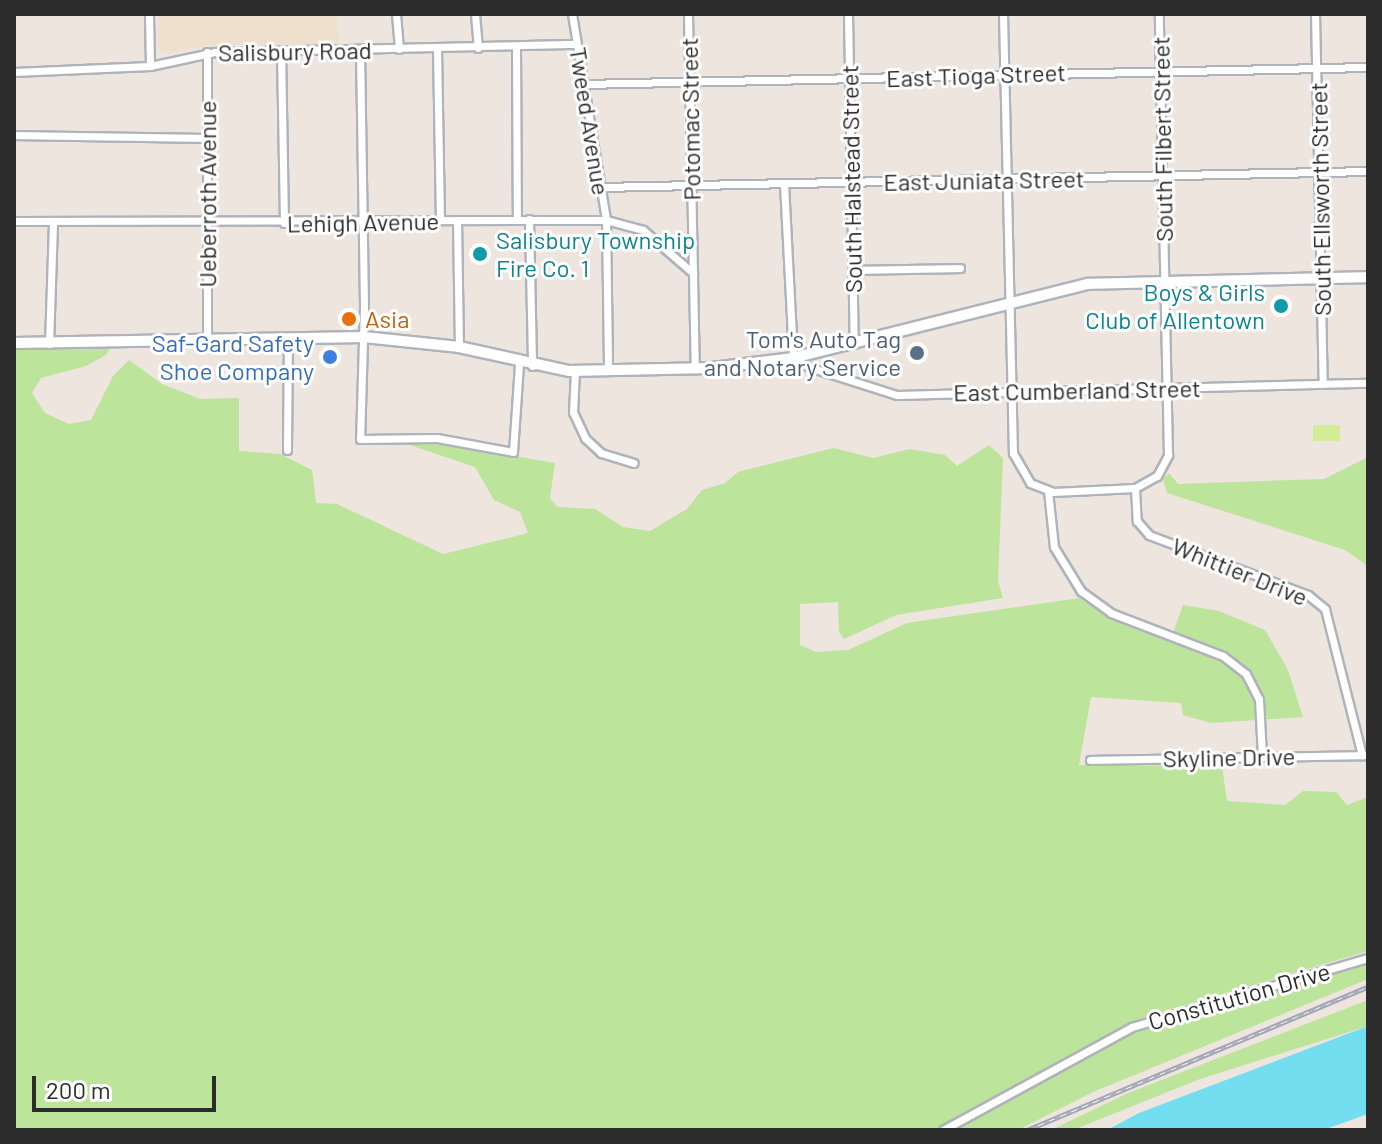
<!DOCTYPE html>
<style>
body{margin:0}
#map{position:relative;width:1382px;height:1144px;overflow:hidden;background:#eee5df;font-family:Barlow,sans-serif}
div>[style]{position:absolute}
.education>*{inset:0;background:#efe0ce}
.green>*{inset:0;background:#bde49b}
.pitch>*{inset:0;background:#d2ec97;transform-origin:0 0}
.water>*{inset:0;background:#72def0}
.roads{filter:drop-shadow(2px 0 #afb3bc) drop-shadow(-2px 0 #afb3bc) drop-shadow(0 2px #afb3bc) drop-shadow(0 -2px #afb3bc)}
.street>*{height:7px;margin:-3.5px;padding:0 3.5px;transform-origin:3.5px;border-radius:3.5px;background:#fff}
.secondary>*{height:10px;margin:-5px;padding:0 5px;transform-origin:5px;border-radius:5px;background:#fff}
.rail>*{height:5px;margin-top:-2.5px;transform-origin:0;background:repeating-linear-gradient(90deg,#fff 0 6px,#a1a7b7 0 12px);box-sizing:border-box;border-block:2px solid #a1a7b7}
.dots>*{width:22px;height:22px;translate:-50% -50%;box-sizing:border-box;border:4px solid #fff;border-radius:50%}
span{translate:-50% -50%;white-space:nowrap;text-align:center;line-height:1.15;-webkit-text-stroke:6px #fff;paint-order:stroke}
.street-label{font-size:24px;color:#2c2c2c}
.culture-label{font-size:24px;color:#0d838f}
.left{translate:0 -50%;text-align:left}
.right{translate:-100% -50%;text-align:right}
.food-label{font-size:24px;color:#c56008}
.service-label{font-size:24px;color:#4e5e75}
.shop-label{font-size:24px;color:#366cbe}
.frame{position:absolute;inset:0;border:16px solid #2c2c2c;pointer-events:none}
.scale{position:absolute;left:32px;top:1076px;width:184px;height:36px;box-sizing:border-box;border:4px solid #2c2c2c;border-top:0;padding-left:10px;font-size:24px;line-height:28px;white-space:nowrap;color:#2c2c2c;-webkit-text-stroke:6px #fff;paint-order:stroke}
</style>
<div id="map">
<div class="education">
<i style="clip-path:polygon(158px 14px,337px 14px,339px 44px,208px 45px,164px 54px,158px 49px)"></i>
</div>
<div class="green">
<i style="clip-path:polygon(114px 341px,106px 355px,86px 366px,41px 378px,32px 393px,45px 413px,69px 424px,91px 420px,113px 376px,129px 360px,162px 384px,200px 399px,239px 398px,239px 451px,280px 454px,312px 470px,316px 503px,337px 504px,443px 554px,528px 533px,520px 512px,494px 500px,475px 467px,398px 441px,418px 439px,555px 463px,550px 498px,557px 507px,595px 509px,623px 527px,650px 531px,687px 509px,702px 490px,725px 483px,738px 472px,834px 448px,873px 458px,910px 449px,945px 455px,957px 466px,989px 445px,1003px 458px,998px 581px,1003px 598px,896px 615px,844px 639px,839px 632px,838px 602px,800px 604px,800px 645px,816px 652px,848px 650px,907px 623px,1079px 598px,1112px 620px,1170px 641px,1183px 605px,1219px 611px,1265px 630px,1288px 670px,1303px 717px,1211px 723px,1183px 715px,1181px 703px,1091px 697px,1079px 765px,1222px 766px,1227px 801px,1285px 805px,1303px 791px,1336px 792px,1347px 805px,1368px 797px,1368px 951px,1142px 1018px,935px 1130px,14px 1130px,14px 343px)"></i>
<i style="clip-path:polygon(1368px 457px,1368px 573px,1365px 564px,1345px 550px,1167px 493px,1163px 479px,1169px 473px,1178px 484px,1324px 479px)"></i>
<i style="clip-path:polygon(1368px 961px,1368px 979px,1093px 1092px,1018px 1130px,950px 1130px,1133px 1030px)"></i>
<i style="clip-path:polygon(1368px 1000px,1368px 1026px,1200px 1079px,1073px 1130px,1051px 1130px,1128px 1093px)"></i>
</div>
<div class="pitch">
<i style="left:1313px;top:425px;width:27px;height:16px"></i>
</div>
<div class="water">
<i style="clip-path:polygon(1368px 1026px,1368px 1114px,1323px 1130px,1107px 1130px,1139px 1113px)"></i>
</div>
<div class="roads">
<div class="street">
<i style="left:149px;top:14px;width:52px;rotate:88.9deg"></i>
<i style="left:396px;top:14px;width:35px;rotate:85deg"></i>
<i style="left:475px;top:14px;width:34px;rotate:85deg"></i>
<i style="left:572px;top:14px;width:209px;rotate:80.6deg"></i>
<i style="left:606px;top:220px;width:151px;rotate:89.2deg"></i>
<i style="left:688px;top:14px;width:355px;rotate:88.9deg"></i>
<i style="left:848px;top:14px;width:330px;rotate:89deg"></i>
<i style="left:1003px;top:14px;width:439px;rotate:88.7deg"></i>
<i style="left:1013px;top:453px;width:34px;rotate:60deg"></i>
<i style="left:1030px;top:483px;width:25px;rotate:21deg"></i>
<i style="left:1053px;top:492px;width:82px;rotate:-2.8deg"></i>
<i style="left:1135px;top:488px;width:25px;rotate:-29deg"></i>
<i style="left:1157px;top:476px;width:24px;rotate:-62deg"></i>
<i style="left:1168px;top:455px;width:441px;rotate:-91.2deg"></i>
<i style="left:1315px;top:14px;width:370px;rotate:88.8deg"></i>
<i style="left:516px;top:47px;width:172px;rotate:89.7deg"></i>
<i style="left:437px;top:49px;width:171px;rotate:89deg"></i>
<i style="left:281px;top:50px;width:173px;rotate:89deg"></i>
<i style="left:360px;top:50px;width:257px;rotate:89.1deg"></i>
<i style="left:364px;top:307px;width:132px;rotate:91.7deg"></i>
<i style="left:360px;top:439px;width:77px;rotate:-0.7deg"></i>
<i style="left:437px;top:438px;width:77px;rotate:10.4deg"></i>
<i style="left:513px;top:452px;width:89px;rotate:-86.1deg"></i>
<i style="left:14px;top:72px;width:136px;rotate:-2.5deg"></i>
<i style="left:150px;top:66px;width:66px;rotate:-12.2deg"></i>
<i style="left:215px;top:52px;width:362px;rotate:-1.3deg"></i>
<i style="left:583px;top:84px;width:785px;rotate:-1.24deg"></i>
<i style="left:14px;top:135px;width:191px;rotate:0.9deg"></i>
<i style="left:784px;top:184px;width:174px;rotate:87deg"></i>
<i style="left:793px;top:358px;width:18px;rotate:29deg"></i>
<i style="left:809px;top:367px;width:92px;rotate:17.7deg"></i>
<i style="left:897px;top:395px;width:471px;rotate:-1.5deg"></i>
<i style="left:600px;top:187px;width:768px;rotate:-1.19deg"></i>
<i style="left:529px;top:219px;width:147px;rotate:88.8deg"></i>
<i style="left:457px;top:220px;width:127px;rotate:89.1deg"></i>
<i style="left:14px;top:221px;width:592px;rotate:-0.1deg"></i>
<i style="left:606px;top:220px;width:38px;rotate:15deg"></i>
<i style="left:643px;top:230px;width:66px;rotate:40.7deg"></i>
<i style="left:853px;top:270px;width:107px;rotate:-1.1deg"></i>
<i style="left:207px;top:336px;width:284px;rotate:-90deg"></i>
<i style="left:49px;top:344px;width:122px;rotate:-88.1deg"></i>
<i style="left:575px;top:371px;width:41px;rotate:92.8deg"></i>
<i style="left:573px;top:412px;width:29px;rotate:65deg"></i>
<i style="left:585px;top:438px;width:22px;rotate:43deg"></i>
<i style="left:601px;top:453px;width:34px;rotate:17deg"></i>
<i style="left:287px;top:450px;width:113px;rotate:-89.5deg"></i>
<i style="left:1135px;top:488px;width:33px;rotate:87deg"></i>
<i style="left:1137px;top:521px;width:18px;rotate:49deg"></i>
<i style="left:1149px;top:535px;width:170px;rotate:20.7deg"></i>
<i style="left:1308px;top:595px;width:22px;rotate:39deg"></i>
<i style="left:1325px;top:609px;width:151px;rotate:75.8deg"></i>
<i style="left:1048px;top:491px;width:56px;rotate:83.9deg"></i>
<i style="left:1054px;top:547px;width:52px;rotate:58.5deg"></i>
<i style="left:1081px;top:591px;width:37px;rotate:36deg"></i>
<i style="left:1111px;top:613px;width:120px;rotate:21deg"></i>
<i style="left:1223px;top:656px;width:29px;rotate:38deg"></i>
<i style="left:1246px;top:674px;width:28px;rotate:63deg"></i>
<i style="left:1259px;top:699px;width:57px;rotate:87deg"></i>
<i style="left:1090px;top:760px;width:278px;rotate:-1deg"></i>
<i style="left:943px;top:1130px;width:215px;rotate:-28.6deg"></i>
<i style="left:1132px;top:1027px;width:246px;rotate:-16.3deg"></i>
</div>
<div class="secondary">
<i style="left:14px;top:343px;width:350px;rotate:-1deg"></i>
<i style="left:364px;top:337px;width:96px;rotate:6deg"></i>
<i style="left:459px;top:347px;width:113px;rotate:12.3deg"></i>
<i style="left:569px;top:371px;width:143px;rotate:-1.2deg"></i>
<i style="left:712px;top:368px;width:82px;rotate:-7deg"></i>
<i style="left:793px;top:358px;width:304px;rotate:-14.1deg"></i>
<i style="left:1088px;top:284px;width:280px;rotate:-1.4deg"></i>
</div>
</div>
<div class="rail">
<i style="left:1027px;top:1130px;width:370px;rotate:-22.8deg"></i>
</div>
<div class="dots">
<i style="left:480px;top:254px;background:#0f9aa8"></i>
<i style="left:1281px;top:306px;background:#0f9aa8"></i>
<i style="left:349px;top:319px;background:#e8710a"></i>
<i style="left:917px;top:353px;background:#5c6f8a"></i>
<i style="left:330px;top:357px;background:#3f7fe0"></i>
</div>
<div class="street-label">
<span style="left:295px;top:51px;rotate:-1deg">Salisbury Road</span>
<span style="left:976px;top:75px;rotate:-2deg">East Tioga Street</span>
<span style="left:690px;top:119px;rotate:-91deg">Potomac Street</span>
<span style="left:590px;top:121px;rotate:81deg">Tweed Avenue</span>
<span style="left:1162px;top:139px;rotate:-91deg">South Filbert Street</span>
<span style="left:851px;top:179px;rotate:-91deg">South Halstead Street</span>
<span style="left:984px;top:180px;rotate:-1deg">East Juniata Street</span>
<span style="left:207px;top:194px;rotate:-90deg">Ueberroth Avenue</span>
<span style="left:1320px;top:199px;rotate:-91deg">South Ellsworth Street</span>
<span style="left:363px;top:222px;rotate:-1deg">Lehigh Avenue</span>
<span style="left:1077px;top:390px;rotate:-1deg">East Cumberland Street</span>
<span style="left:1240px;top:571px;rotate:22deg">Whittier Drive</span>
<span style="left:1229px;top:757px;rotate:-1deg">Skyline Drive</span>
<span style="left:1239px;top:996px;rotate:-16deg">Constitution Drive</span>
</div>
<div class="culture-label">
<span class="left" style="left:496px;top:254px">Salisbury Township<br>Fire Co. 1</span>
<span class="right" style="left:1265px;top:306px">Boys &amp; Girls<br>Club of Allentown</span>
</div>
<div class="food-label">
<span class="left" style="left:365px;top:319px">Asia</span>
</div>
<div class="service-label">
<span class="right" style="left:901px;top:353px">Tom's Auto Tag<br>and Notary Service</span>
</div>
<div class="shop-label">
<span class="right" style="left:314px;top:357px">Saf-Gard Safety<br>Shoe Company</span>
</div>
<div class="frame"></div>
<div class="scale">200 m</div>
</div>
